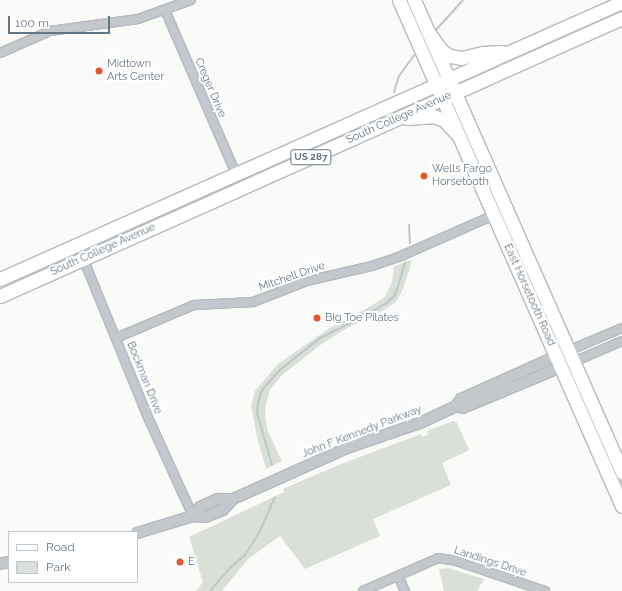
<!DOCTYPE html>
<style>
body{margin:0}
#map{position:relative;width:622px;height:591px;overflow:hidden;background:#fafaf8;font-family:Raleway,sans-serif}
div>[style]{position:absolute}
.green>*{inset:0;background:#dadfd7}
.stream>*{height:2px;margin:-1px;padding:0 1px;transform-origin:1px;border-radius:1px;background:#bbc7cb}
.roads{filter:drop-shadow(1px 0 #b5babe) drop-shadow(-1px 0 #b5babe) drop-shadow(0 1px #b5babe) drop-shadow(0 -1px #b5babe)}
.minor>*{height:8px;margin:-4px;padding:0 4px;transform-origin:4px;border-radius:4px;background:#c3c8cc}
.tertiary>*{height:10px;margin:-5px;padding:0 5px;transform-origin:5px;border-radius:5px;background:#c3c8cc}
.primary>*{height:13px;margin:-6.5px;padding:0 6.5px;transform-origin:6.5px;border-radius:6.5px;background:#fff}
.trunk>*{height:13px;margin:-6.5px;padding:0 6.5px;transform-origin:6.5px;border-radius:6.5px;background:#fff}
.dots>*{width:11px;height:11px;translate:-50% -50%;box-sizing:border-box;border:2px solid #fff;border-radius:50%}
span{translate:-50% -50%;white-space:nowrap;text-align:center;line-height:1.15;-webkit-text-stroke:4px #fff;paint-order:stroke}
.shield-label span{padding:1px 3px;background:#fff;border:1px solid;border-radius:3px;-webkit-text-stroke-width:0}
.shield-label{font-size:10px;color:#657683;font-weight:700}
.poi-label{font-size:11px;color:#657683}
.left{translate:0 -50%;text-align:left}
.street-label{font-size:11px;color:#657683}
.legend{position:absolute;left:8px;top:531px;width:130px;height:52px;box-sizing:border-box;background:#fff;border:1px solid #c1c8cd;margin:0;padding:5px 7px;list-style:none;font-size:12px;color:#657683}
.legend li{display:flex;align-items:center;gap:8px;height:20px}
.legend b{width:20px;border:1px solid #c1c8cd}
.scale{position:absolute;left:8px;top:16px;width:102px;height:18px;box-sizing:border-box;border:2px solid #657683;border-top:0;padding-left:5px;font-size:12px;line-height:14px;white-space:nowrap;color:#657683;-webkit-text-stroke:3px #fff;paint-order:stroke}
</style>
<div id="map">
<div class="green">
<i style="clip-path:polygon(408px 260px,412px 261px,403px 289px,396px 302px,382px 311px,347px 328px,323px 343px,282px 375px,270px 390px,266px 404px,265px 417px,268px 432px,282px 461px,266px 469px,257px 437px,251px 406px,255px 391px,278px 364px,331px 327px,366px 309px,385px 297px,392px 282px,394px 267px)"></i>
<i style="clip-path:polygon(453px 421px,457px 423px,469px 450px,442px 463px,451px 485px,373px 519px,380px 536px,305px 569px,280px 536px,248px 559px,222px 591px,196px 591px,203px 582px,189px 537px,284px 492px,283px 489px,336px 466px,421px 434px,423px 437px,428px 434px,427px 431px)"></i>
<i style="clip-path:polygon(449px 568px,467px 574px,484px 579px,477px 591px,444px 591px,439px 569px)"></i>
</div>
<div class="stream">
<i style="left:436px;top:30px;width:40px;rotate:-48deg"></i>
<i style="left:394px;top:92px;width:17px;rotate:-73deg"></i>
<i style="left:399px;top:76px;width:26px;rotate:-54deg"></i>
<i style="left:409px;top:225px;width:18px;rotate:87deg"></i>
<i style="left:272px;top:465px;width:54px;rotate:-106.1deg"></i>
<i style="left:257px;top:413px;width:10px;rotate:-84deg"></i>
<i style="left:258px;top:403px;width:14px;rotate:-73deg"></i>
<i style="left:262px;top:390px;width:28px;rotate:-48deg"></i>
<i style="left:281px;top:369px;width:50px;rotate:-38.5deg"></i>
<i style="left:320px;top:338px;width:48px;rotate:-26deg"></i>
<i style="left:363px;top:317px;width:29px;rotate:-31deg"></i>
<i style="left:388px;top:302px;width:10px;rotate:-45deg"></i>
<i style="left:395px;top:295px;width:9px;rotate:-72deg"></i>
<i style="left:398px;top:286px;width:24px;rotate:-73deg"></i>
<i style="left:210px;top:591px;width:32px;rotate:-49deg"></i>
<i style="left:231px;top:567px;width:18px;rotate:-41deg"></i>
<i style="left:245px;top:555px;width:26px;rotate:-58deg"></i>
<i style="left:259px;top:533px;width:39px;rotate:-66deg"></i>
</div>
<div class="roads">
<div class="minor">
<i style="left:165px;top:10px;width:179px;rotate:66.6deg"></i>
<i style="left:0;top:53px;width:55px;rotate:-23.7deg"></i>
<i style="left:50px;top:31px;width:89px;rotate:-7.8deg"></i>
<i style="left:138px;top:19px;width:56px;rotate:-19.7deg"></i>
<i style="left:78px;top:246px;width:180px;rotate:67.8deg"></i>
<i style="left:146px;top:413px;width:113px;rotate:65.5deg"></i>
<i style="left:116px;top:338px;width:85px;rotate:-22.9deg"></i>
<i style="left:194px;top:305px;width:59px;rotate:-2.9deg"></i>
<i style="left:253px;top:302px;width:58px;rotate:-21.3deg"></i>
<i style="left:307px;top:281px;width:67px;rotate:-13deg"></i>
<i style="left:372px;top:266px;width:31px;rotate:-19deg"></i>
<i style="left:401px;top:256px;width:102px;rotate:-23.8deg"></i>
<i style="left:494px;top:215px;width:12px;rotate:31deg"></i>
<i style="left:504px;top:221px;width:17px;rotate:57deg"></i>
<i style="left:568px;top:351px;width:59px;rotate:-23.1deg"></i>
<i style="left:571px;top:363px;width:56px;rotate:-23.3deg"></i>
<i style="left:610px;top:478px;width:12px;rotate:20deg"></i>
<i style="left:621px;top:482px;width:3px;rotate:72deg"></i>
<i style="left:398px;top:576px;width:17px;rotate:65deg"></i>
<i style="left:363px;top:591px;width:82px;rotate:-23.7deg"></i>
<i style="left:438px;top:558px;width:18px;rotate:9deg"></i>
<i style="left:456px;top:561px;width:94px;rotate:18.6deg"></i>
</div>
<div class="tertiary">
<i style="left:456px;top:406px;width:7px;rotate:16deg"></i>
<i style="left:463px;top:408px;width:106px;rotate:-22.7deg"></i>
<i style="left:193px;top:516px;width:11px;rotate:-52deg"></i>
<i style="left:200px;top:507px;width:20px;rotate:-24deg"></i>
<i style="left:218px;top:499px;width:15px"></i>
<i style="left:233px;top:499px;width:125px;rotate:-24.1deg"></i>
<i style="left:347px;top:448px;width:77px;rotate:-18.9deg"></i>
<i style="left:420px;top:423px;width:40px;rotate:-25deg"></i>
<i style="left:456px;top:406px;width:9px;rotate:-54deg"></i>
<i style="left:461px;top:399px;width:117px;rotate:-24.2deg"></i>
<i style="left:137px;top:533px;width:59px;rotate:-16.9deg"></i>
<i style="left:193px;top:516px;width:12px;rotate:5deg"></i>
<i style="left:205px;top:517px;width:19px;rotate:-21deg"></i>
<i style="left:223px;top:510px;width:15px;rotate:-48deg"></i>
<i style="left:0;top:564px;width:9px;rotate:-13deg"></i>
</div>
<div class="primary">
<i style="left:399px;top:0;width:553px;rotate:66.22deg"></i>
<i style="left:414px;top:0;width:516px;rotate:66.22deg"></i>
</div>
<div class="trunk">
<i style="left:428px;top:32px;width:24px;rotate:54deg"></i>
<i style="left:442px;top:51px;width:9px;rotate:32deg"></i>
<i style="left:450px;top:56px;width:11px;rotate:10deg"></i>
<i style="left:461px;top:58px;width:23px;rotate:-13deg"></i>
<i style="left:483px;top:53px;width:19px;rotate:-3deg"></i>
<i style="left:407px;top:118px;width:26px;rotate:-4deg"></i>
<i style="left:433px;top:116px;width:12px;rotate:20deg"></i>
<i style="left:444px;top:120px;width:22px;rotate:47deg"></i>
<i style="left:0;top:279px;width:681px;rotate:-24.01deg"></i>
<i style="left:0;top:296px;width:681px;rotate:-24.08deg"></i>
</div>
</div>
<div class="dots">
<i style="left:99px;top:71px;background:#e4572e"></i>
<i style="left:424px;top:176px;background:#e4572e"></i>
<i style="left:317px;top:318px;background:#e4572e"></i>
<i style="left:180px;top:562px;background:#e4572e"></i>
</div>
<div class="shield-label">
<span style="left:311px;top:157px">US 287</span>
</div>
<div class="poi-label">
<span class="left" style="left:107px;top:71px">Midtown<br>Arts Center</span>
<span class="left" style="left:432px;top:176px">Wells Fargo<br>Horsetooth</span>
<span class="left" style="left:325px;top:318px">Big Toe Pilates</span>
<span class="left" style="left:188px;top:562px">E</span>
</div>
<div class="street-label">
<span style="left:210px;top:88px;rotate:67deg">Creger Drive</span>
<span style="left:399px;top:118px;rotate:-24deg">South College Avenue</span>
<span style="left:103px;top:250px;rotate:-24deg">South College Avenue</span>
<span style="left:292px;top:277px;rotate:-19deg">Mitchell Drive</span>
<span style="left:529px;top:295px;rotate:66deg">East Horsetooth Road</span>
<span style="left:144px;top:378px;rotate:68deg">Bockman Drive</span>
<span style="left:362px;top:432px;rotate:-21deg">John F Kennedy Parkway</span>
<span style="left:490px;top:562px;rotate:18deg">Landings Drive</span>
</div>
<ul class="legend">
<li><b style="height:5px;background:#fff"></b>Road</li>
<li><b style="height:11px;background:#dadfd7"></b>Park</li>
</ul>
<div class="scale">100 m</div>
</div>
